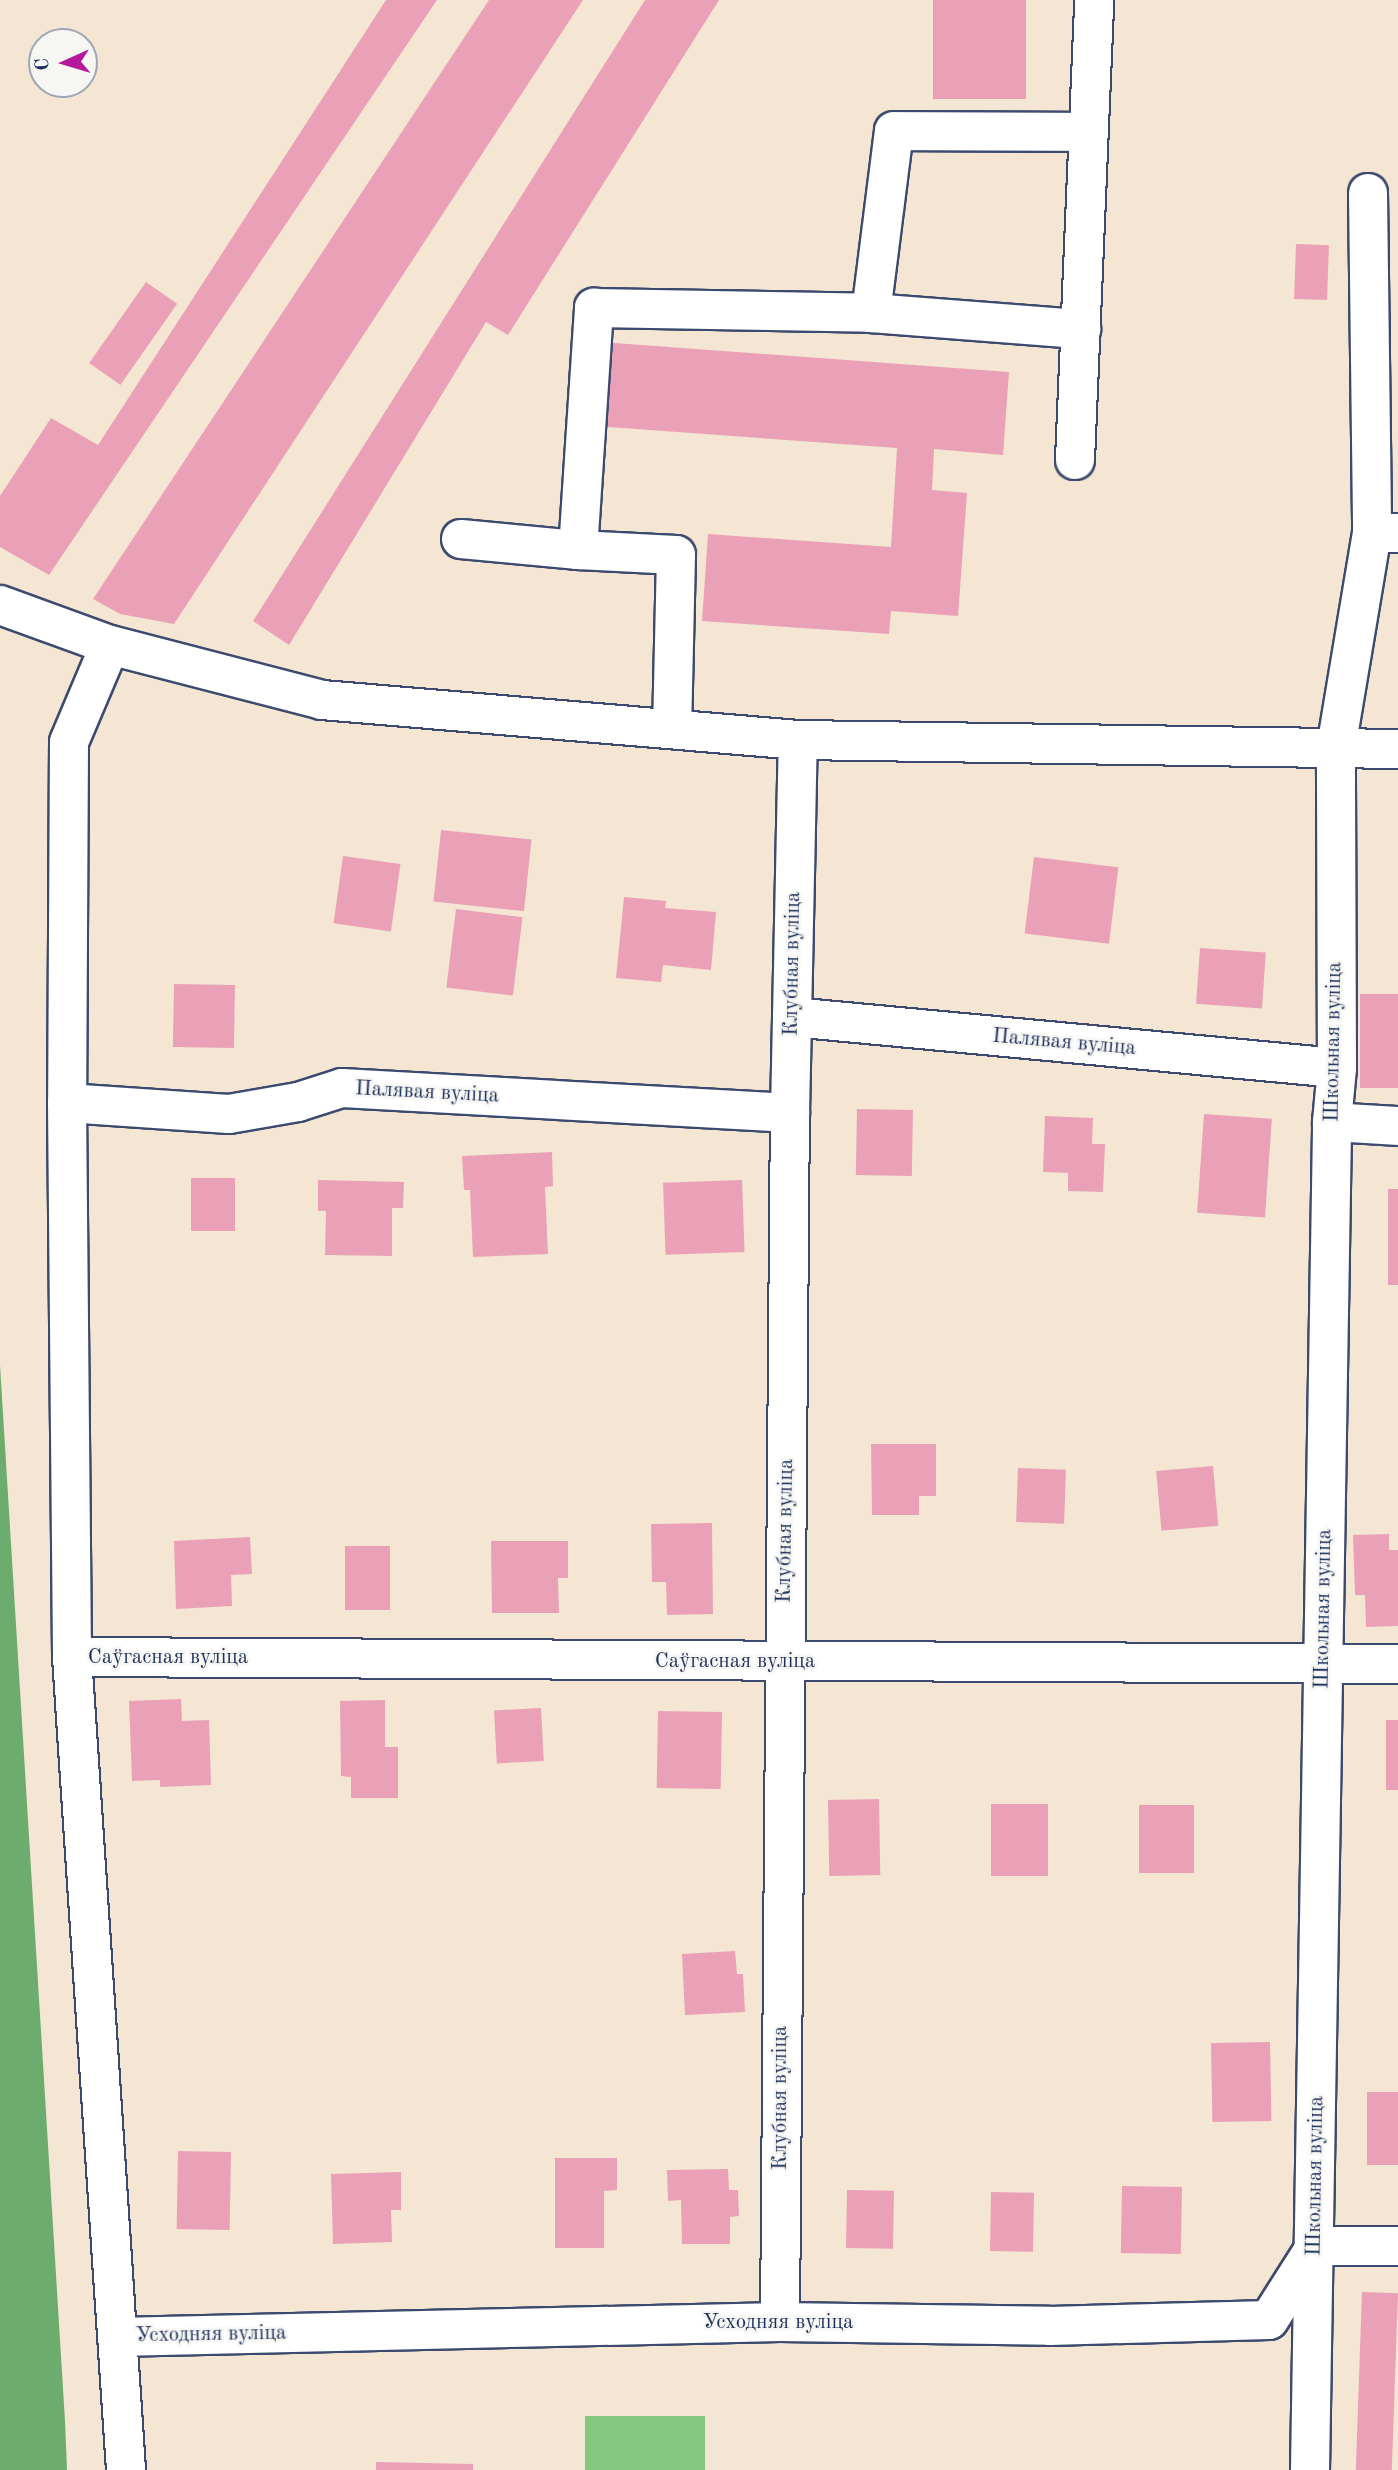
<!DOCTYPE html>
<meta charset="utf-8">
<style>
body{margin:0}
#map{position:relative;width:1398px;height:2470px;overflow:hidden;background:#f4e6d2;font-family:"Old Standard TT",serif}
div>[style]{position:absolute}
.green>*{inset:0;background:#85c881;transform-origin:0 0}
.forest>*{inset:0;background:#6cac6f}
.building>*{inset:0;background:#eaa1b8;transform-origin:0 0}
.roads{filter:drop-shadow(2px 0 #3c4a6f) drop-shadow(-2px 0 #3c4a6f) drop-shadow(0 2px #3c4a6f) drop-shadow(0 -2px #3c4a6f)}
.minor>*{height:38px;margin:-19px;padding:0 19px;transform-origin:19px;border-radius:19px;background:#fff}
span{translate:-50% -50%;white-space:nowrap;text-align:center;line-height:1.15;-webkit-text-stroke:5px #f6f6f2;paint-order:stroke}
.street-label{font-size:21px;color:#1b2f5e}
.north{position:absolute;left:28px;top:28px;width:70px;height:70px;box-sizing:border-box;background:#f6f6f2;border:2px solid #9ea6b7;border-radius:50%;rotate:266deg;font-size:19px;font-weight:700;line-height:28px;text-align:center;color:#1b2f5e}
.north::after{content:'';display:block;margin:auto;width:24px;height:32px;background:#b5179e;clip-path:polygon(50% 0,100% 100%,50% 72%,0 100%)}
</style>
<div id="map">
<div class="green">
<i style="left:585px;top:2416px;width:120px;height:54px"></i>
</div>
<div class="forest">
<i style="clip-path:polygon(0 1365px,65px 2421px,67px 2470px,0 2470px)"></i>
</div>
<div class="building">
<i style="clip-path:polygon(386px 0,437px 0,49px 575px,0 547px,0 496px,51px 418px,98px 445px)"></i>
<i style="clip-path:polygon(489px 0,583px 0,174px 624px,120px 614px,93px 599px)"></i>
<i style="clip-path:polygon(645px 0,719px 0,508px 335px,486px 322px,289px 645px,253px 621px)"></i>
<i style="left:933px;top:0;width:93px;height:99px"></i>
<i style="left:1296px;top:244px;width:33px;height:55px;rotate:2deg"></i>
<i style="left:146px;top:282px;width:38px;height:99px;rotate:35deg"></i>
<i style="clip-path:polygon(601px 342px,1009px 372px,1003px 455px,934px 449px,932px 490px,967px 493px,958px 616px,891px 611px,889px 634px,702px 621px,708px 534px,891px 547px,897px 448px,594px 426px)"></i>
<i style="left:441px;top:830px;width:91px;height:72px;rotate:6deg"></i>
<i style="left:343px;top:856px;width:58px;height:68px;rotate:8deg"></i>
<i style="left:1034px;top:857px;width:85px;height:77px;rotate:7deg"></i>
<i style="clip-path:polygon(624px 897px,666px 901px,665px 908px,716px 912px,711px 970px,663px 965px,661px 982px,616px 978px)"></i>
<i style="left:456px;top:909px;width:67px;height:79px;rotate:7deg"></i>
<i style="left:1200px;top:948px;width:66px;height:56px;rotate:4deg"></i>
<i style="left:174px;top:984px;width:61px;height:63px;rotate:1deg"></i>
<i style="left:1360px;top:994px;width:38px;height:94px"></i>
<i style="left:857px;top:1109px;width:56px;height:66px;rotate:1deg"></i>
<i style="left:1204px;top:1114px;width:68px;height:99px;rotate:4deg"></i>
<i style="clip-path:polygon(1045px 1116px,1093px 1118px,1092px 1144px,1105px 1144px,1103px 1192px,1068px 1191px,1068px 1173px,1043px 1172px)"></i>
<i style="clip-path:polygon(552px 1152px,553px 1186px,545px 1187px,548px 1254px,473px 1257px,470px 1190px,464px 1190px,462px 1156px)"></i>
<i style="left:191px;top:1178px;width:44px;height:53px"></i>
<i style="clip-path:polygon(318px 1180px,404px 1182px,403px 1208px,392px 1208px,392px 1256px,325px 1255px,326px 1211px,318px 1211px)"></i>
<i style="left:742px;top:1180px;width:72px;height:79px;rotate:88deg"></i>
<i style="left:1388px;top:1189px;width:10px;height:96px"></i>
<i style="clip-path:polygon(871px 1444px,936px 1444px,936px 1496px,919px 1496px,919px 1515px,872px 1515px)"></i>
<i style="left:1213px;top:1466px;width:60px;height:57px;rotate:85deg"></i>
<i style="left:1018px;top:1468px;width:48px;height:54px;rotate:2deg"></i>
<i style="clip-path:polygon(712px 1523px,713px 1614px,667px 1615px,666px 1582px,652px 1582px,651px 1524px)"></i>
<i style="clip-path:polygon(1389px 1534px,1389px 1550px,1398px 1550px,1398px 1626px,1366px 1627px,1365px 1595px,1355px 1595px,1353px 1535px)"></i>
<i style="clip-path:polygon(250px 1537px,252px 1574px,231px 1575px,232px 1606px,176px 1609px,174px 1541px)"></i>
<i style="clip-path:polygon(491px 1541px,568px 1541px,568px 1578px,558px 1578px,559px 1613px,492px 1613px)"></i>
<i style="left:345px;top:1546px;width:45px;height:64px"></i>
<i style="clip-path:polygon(181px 1699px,182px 1721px,209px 1720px,211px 1785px,160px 1787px,160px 1780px,132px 1781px,129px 1701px)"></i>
<i style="clip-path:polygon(385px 1700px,385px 1747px,398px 1747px,398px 1798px,351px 1798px,351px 1777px,341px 1776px,340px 1701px)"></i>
<i style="left:541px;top:1708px;width:53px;height:47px;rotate:87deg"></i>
<i style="left:658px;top:1711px;width:64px;height:77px;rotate:1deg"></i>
<i style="left:1386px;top:1720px;width:12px;height:70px"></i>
<i style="left:879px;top:1799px;width:76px;height:51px;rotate:89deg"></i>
<i style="left:991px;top:1804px;width:57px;height:72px"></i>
<i style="left:1139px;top:1805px;width:55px;height:68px"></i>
<i style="clip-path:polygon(735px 1951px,737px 1974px,743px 1974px,745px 2012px,685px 2015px,682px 1954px)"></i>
<i style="left:1270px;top:2042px;width:79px;height:59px;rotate:89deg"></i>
<i style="left:1367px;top:2092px;width:31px;height:73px"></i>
<i style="left:178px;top:2151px;width:53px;height:78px;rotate:1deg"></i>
<i style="clip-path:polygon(555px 2158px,617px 2158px,617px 2190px,604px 2191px,604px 2248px,555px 2248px)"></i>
<i style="clip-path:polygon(728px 2169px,729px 2190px,738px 2190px,739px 2216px,730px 2217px,730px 2244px,682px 2244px,681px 2200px,668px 2201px,667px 2170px)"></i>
<i style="clip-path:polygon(401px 2172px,401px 2210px,391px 2210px,392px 2242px,333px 2244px,331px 2174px)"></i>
<i style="left:1122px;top:2186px;width:60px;height:67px;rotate:1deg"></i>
<i style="left:847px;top:2190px;width:47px;height:58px;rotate:1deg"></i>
<i style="left:991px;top:2192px;width:43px;height:59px;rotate:1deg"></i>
<i style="left:1362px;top:2292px;width:36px;height:178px;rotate:2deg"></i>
<i style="clip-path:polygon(376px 2462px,473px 2464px,473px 2470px,376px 2470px)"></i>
</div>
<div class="roads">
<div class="minor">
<i style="left:1368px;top:193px;width:340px;rotate:89.3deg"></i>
<i style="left:871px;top:313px;width:183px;rotate:-82.8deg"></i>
<i style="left:894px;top:131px;width:195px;rotate:0.3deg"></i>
<i style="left:1075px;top:460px;width:460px;rotate:-87.6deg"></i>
<i style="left:461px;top:539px;width:118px;rotate:5.4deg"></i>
<i style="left:578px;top:550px;width:98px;rotate:2.9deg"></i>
<i style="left:676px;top:555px;width:174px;rotate:91.3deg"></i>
<i style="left:578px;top:550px;width:243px;rotate:-86.2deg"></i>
<i style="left:594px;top:308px;width:277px;rotate:1deg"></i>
<i style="left:871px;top:313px;width:211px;rotate:4.4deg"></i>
<i style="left:0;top:605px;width:117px;rotate:20deg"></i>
<i style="left:110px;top:645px;width:219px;rotate:14.5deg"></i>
<i style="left:322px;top:700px;width:478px;rotate:4.8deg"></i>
<i style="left:798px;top:740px;width:600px;rotate:0.86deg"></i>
<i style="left:110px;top:645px;width:105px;rotate:112.9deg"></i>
<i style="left:69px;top:742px;width:361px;rotate:90.3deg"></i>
<i style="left:67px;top:1103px;width:554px;rotate:89.48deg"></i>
<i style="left:72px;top:1657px;width:815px;rotate:86.2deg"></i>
<i style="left:792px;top:1017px;width:547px;rotate:5.35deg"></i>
<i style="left:67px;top:1103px;width:162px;rotate:3.9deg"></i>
<i style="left:229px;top:1114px;width:70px;rotate:-9.9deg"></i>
<i style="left:298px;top:1102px;width:46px;rotate:-17.7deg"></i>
<i style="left:342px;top:1088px;width:449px;rotate:3.2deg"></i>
<i style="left:1332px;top:1122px;width:66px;rotate:3.5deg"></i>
<i style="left:72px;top:1657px;width:1326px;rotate:0.3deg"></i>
<i style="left:780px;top:2322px;width:1209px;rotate:-89.53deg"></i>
<i style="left:790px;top:1113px;width:373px;rotate:-88.8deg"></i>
<i style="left:117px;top:2337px;width:663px;rotate:-1.3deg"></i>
<i style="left:780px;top:2322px;width:270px;rotate:0.8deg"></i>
<i style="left:1050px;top:2326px;width:219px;rotate:-1.6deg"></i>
<i style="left:1269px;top:2320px;width:88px;rotate:-57.6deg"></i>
<i style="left:1316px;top:2246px;width:82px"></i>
<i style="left:1310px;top:2470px;width:1348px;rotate:-89.06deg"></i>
<i style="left:1332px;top:1122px;width:54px;rotate:-84.7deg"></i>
<i style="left:1337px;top:1068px;width:320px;rotate:-90.2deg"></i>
<i style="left:1336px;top:748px;width:218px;rotate:-80.5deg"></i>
<i style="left:1372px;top:533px;width:26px"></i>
</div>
</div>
<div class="street-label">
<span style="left:793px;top:964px;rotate:-89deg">Клубная вуліца</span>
<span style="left:1334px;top:1042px;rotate:-89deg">Школьная вуліца</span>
<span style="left:1064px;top:1043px;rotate:5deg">Палявая вуліца</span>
<span style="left:427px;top:1093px;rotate:3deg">Палявая вуліца</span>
<span style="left:786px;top:1531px;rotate:-89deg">Клубная вуліца</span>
<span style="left:1324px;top:1609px;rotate:-89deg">Школьная вуліца</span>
<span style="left:168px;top:1658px">Саўгасная вуліца</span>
<span style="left:735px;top:1662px">Саўгасная вуліца</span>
<span style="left:781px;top:2098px;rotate:-90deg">Клубная вуліца</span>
<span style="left:1316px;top:2176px;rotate:-89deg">Школьная вуліца</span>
<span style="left:778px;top:2323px">Усходняя вуліца</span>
<span style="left:211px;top:2335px;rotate:-1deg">Усходняя вуліца</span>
</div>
<div class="north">С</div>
</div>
